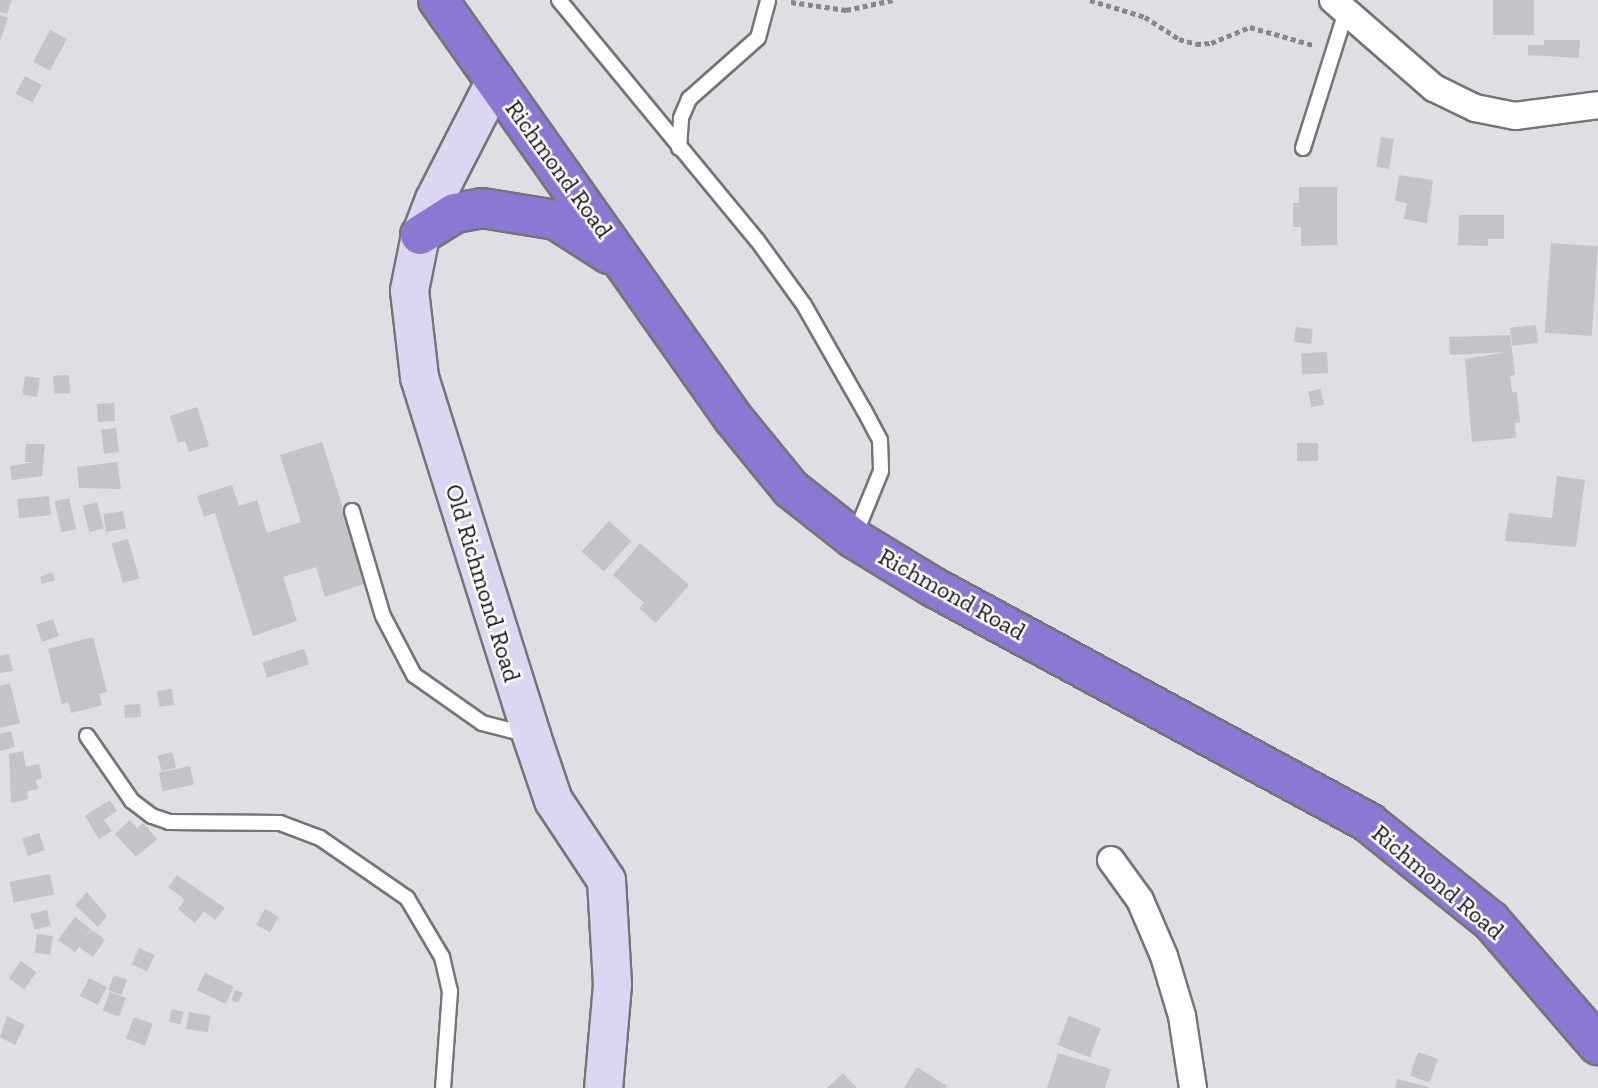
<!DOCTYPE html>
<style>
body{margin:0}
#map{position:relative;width:1598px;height:1088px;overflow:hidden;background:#dfdee2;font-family:"Zilla Slab",serif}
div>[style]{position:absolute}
.building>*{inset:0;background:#c4c3c7;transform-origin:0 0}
.path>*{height:4.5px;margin-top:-2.25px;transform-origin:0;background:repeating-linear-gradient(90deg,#88878a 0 5px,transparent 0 8.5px)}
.roads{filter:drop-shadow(2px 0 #757478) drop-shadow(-2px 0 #757478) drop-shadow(0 2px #757478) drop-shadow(0 -2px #757478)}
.lane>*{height:14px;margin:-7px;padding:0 7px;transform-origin:7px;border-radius:7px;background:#fff}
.street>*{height:26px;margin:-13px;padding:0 13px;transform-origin:13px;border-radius:13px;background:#fff}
.secondary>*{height:37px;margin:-18.5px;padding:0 18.5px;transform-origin:18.5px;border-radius:18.5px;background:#dcd6f2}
.highway>*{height:38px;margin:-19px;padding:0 19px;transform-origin:19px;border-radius:19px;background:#8c77d2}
span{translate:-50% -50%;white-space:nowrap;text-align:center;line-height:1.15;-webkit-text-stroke:5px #fff;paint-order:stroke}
.street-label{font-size:24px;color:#121213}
</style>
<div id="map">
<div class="building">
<i style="clip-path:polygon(0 0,12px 0,7px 14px,0 12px)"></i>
<i style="left:1493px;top:0;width:41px;height:35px"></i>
<i style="clip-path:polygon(0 15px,8px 18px,0 41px)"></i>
<i style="left:50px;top:30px;width:19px;height:36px;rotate:28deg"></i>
<i style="clip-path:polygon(1544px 40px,1580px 40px,1579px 58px,1528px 55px,1528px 45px,1544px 45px)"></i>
<i style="left:25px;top:76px;width:19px;height:20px;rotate:28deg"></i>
<i style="left:1381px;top:137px;width:13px;height:30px;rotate:9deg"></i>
<i style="clip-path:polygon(1399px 175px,1433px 180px,1427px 223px,1404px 219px,1407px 203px,1395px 201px)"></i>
<i style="clip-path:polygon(1299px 187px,1337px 187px,1337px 245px,1301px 246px,1301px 227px,1293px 227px,1293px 203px,1299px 203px)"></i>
<i style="clip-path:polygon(1459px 215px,1504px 215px,1504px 239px,1488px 239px,1488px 246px,1458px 245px)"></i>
<i style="left:1551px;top:243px;width:47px;height:90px;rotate:4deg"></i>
<i style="left:1536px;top:325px;width:18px;height:26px;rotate:84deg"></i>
<i style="left:1296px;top:327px;width:17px;height:15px;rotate:7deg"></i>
<i style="clip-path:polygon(1510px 335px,1515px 375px,1510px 376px,1512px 392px,1517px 392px,1520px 422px,1515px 423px,1516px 438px,1472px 442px,1465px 359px,1508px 352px,1450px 355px,1449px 337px)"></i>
<i style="left:1327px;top:352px;width:21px;height:26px;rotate:87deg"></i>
<i style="left:69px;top:375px;width:18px;height:16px;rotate:87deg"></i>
<i style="left:25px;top:376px;width:15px;height:19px;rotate:8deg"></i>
<i style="left:1321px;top:389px;width:16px;height:13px;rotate:79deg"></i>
<i style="left:114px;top:403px;width:18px;height:17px;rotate:87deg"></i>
<i style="clip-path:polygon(197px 407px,209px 446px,189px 452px,185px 441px,178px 443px,170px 416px)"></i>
<i style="left:116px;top:428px;width:24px;height:15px;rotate:83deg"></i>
<i style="clip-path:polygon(322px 442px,367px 583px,325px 597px,316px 567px,283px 577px,297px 621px,253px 636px,215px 513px,204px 517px,197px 496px,232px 485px,239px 506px,257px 500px,267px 533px,301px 522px,280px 455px)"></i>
<i style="left:1297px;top:443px;width:21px;height:18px"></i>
<i style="clip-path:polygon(26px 444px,45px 444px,42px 476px,12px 480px,10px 466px,35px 462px,25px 462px)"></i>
<i style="clip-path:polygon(117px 462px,121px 489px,79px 488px,77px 467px)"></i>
<i style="clip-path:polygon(1557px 476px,1585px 480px,1576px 547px,1505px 541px,1509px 513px,1552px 518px)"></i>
<i style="left:49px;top:496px;width:19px;height:32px;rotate:84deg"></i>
<i style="left:69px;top:498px;width:32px;height:15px;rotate:77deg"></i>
<i style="left:97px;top:502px;width:27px;height:15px;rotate:75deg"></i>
<i style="left:123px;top:511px;width:18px;height:20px;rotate:81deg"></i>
<i style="left:609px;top:521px;width:30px;height:41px;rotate:42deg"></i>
<i style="left:128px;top:539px;width:41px;height:17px;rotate:74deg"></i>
<i style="clip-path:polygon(640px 543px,689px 585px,656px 623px,639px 608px,644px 603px,613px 575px)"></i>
<i style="clip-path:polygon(52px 572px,55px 580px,42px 584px,40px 577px)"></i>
<i style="left:53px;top:619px;width:18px;height:18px;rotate:71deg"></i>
<i style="clip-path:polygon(93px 637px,107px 692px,99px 694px,102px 705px,71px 713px,68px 702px,62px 704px,48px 649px)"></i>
<i style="left:304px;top:649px;width:16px;height:44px;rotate:72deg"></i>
<i style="clip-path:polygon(9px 654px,13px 671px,0 673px,0 656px)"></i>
<i style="clip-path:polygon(10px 683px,20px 723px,0 728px,0 686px)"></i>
<i style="left:172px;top:689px;width:16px;height:15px;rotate:83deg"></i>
<i style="left:140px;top:704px;width:13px;height:16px;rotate:86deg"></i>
<i style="clip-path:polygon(11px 731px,15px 747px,0 751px,0 734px)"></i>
<i style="clip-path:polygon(23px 751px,26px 767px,39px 764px,42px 778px,36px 780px,38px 789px,27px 791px,28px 799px,11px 803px,9px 754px)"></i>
<i style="left:172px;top:752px;width:16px;height:15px;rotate:75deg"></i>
<i style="left:190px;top:766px;width:19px;height:32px;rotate:78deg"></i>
<i style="clip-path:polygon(110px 800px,117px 811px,104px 820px,112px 831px,99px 839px,85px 816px)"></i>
<i style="clip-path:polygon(130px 820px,137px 828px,143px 823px,157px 839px,136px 857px,115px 834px)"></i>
<i style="left:39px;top:833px;width:18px;height:18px;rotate:71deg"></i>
<i style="left:50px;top:874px;width:21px;height:41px;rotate:79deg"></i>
<i style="clip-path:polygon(177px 875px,225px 908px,215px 920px,204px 911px,195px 923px,178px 909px,185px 900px,168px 887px)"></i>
<i style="clip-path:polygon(87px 892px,107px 916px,98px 927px,75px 905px)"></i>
<i style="left:265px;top:909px;width:16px;height:18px;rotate:30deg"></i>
<i style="left:47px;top:910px;width:16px;height:17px;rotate:76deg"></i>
<i style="clip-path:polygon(75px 917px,91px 929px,85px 938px,92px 930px,105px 940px,93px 957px,79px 947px,75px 952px,58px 940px)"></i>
<i style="left:37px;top:934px;width:16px;height:19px;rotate:7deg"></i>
<i style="left:139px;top:948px;width:17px;height:18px;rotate:24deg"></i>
<i style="left:21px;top:961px;width:19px;height:21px;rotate:36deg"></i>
<i style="left:205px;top:973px;width:32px;height:19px;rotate:26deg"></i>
<i style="left:114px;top:975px;width:14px;height:16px;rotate:21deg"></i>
<i style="left:89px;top:978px;width:20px;height:20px;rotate:27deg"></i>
<i style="clip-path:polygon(235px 990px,243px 993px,238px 1003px,231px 1000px)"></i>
<i style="left:110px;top:992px;width:17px;height:20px;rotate:21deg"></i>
<i style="left:172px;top:1009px;width:12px;height:13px;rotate:14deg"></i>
<i style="left:189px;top:1012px;width:22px;height:17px;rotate:10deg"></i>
<i style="clip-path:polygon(7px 1016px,25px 1025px,15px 1045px,0 1037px)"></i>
<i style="left:1069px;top:1016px;width:34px;height:31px;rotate:21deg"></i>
<i style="left:134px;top:1017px;width:20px;height:23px;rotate:20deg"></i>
<i style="left:1418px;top:1052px;width:21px;height:25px;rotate:19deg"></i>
<i style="clip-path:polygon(1058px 1053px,1111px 1069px,1105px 1088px,1047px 1088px)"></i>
<i style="clip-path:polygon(917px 1067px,947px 1086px,945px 1088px,904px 1088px)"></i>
<i style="clip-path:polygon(843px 1073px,857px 1088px,827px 1088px)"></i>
<i style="clip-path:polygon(1397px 1079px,1429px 1087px,1429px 1088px,1395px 1088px)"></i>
</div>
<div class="path">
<i style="left:1090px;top:0;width:58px;rotate:17.2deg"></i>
<i style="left:1145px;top:17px;width:40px;rotate:32.9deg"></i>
<i style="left:1179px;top:39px;width:18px;rotate:16deg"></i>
<i style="left:1196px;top:44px;width:15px;rotate:-4deg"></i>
<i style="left:1211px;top:43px;width:42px;rotate:-22.3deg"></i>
<i style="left:1250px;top:27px;width:66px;rotate:15.9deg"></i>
<i style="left:791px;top:2px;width:56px;rotate:8.3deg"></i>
<i style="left:846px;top:10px;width:48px;rotate:-12deg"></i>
</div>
<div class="roads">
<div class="lane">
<i style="left:559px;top:0;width:311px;rotate:50.5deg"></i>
<i style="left:757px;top:240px;width:80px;rotate:54.1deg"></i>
<i style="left:804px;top:305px;width:121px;rotate:60.3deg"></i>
<i style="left:864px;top:410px;width:34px;rotate:62deg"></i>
<i style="left:880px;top:440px;width:31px;rotate:88deg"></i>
<i style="left:881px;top:471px;width:71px;rotate:112.2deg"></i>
<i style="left:679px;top:148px;width:30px;rotate:-86deg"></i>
<i style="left:681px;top:118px;width:21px;rotate:-67deg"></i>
<i style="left:689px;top:99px;width:92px;rotate:-41.5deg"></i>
<i style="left:758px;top:38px;width:39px;rotate:-75deg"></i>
<i style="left:1303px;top:148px;width:143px;rotate:-72.5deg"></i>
<i style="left:352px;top:511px;width:109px;rotate:73.6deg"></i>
<i style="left:383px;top:616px;width:67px;rotate:62.3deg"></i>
<i style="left:414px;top:675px;width:83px;rotate:35.2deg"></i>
<i style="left:482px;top:723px;width:49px;rotate:14.3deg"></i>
<i style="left:87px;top:736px;width:79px;rotate:55.3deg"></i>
<i style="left:132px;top:801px;width:25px;rotate:37deg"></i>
<i style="left:152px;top:816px;width:18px;rotate:19deg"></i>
<i style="left:169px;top:822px;width:111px;rotate:0.5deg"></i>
<i style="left:280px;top:823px;width:43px;rotate:20.6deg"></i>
<i style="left:320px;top:838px;width:106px;rotate:34.6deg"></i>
<i style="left:407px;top:898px;width:69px;rotate:59.3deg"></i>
<i style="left:442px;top:957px;width:35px;rotate:77deg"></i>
<i style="left:450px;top:991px;width:97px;rotate:94.1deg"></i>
</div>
<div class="street">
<i style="left:1333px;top:0;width:134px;rotate:41.1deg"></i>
<i style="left:1434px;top:88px;width:46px;rotate:26deg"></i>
<i style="left:1475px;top:108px;width:41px;rotate:11.3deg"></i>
<i style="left:1515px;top:116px;width:84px;rotate:-7.5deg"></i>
<i style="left:1111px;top:860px;width:49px;rotate:54.1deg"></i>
<i style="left:1140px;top:900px;width:61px;rotate:66.8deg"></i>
<i style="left:1164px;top:956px;width:63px;rotate:73.3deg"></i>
<i style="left:1182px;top:1016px;width:73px;rotate:81.3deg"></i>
</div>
<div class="secondary">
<i style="left:495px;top:80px;width:134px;rotate:117.1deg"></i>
<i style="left:434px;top:199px;width:39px;rotate:111deg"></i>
<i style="left:420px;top:235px;width:56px;rotate:101.3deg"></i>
<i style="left:409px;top:290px;width:88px;rotate:83.4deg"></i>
<i style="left:419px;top:377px;width:375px;rotate:72.6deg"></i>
<i style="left:531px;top:735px;width:69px;rotate:71.3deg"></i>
<i style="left:553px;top:800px;width:96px;rotate:56.5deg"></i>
<i style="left:606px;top:880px;width:104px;rotate:86.7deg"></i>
<i style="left:612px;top:984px;width:104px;rotate:94.9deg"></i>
</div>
<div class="highway">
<i style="left:438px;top:0;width:512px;rotate:54.79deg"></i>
<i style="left:733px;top:418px;width:92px;rotate:50.8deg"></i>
<i style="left:791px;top:489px;width:79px;rotate:38.3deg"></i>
<i style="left:853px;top:538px;width:96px;rotate:31.4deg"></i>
<i style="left:935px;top:588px;width:494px;rotate:28.4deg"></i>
<i style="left:1369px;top:823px;width:156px;rotate:38.8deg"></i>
<i style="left:1491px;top:921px;width:164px;rotate:49.2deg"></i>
<i style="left:420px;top:235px;width:41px;rotate:-32.2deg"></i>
<i style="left:455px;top:213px;width:27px;rotate:-10deg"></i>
<i style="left:482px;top:208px;width:75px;rotate:9.2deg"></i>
<i style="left:556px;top:220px;width:63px;rotate:32.7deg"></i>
</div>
</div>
<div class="street-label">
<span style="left:559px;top:169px;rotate:54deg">Richmond Road</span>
<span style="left:483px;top:583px;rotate:73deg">Old Richmond Road</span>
<span style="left:952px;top:594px;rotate:29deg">Richmond Road</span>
<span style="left:1438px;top:882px;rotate:40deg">Richmond Road</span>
</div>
</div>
